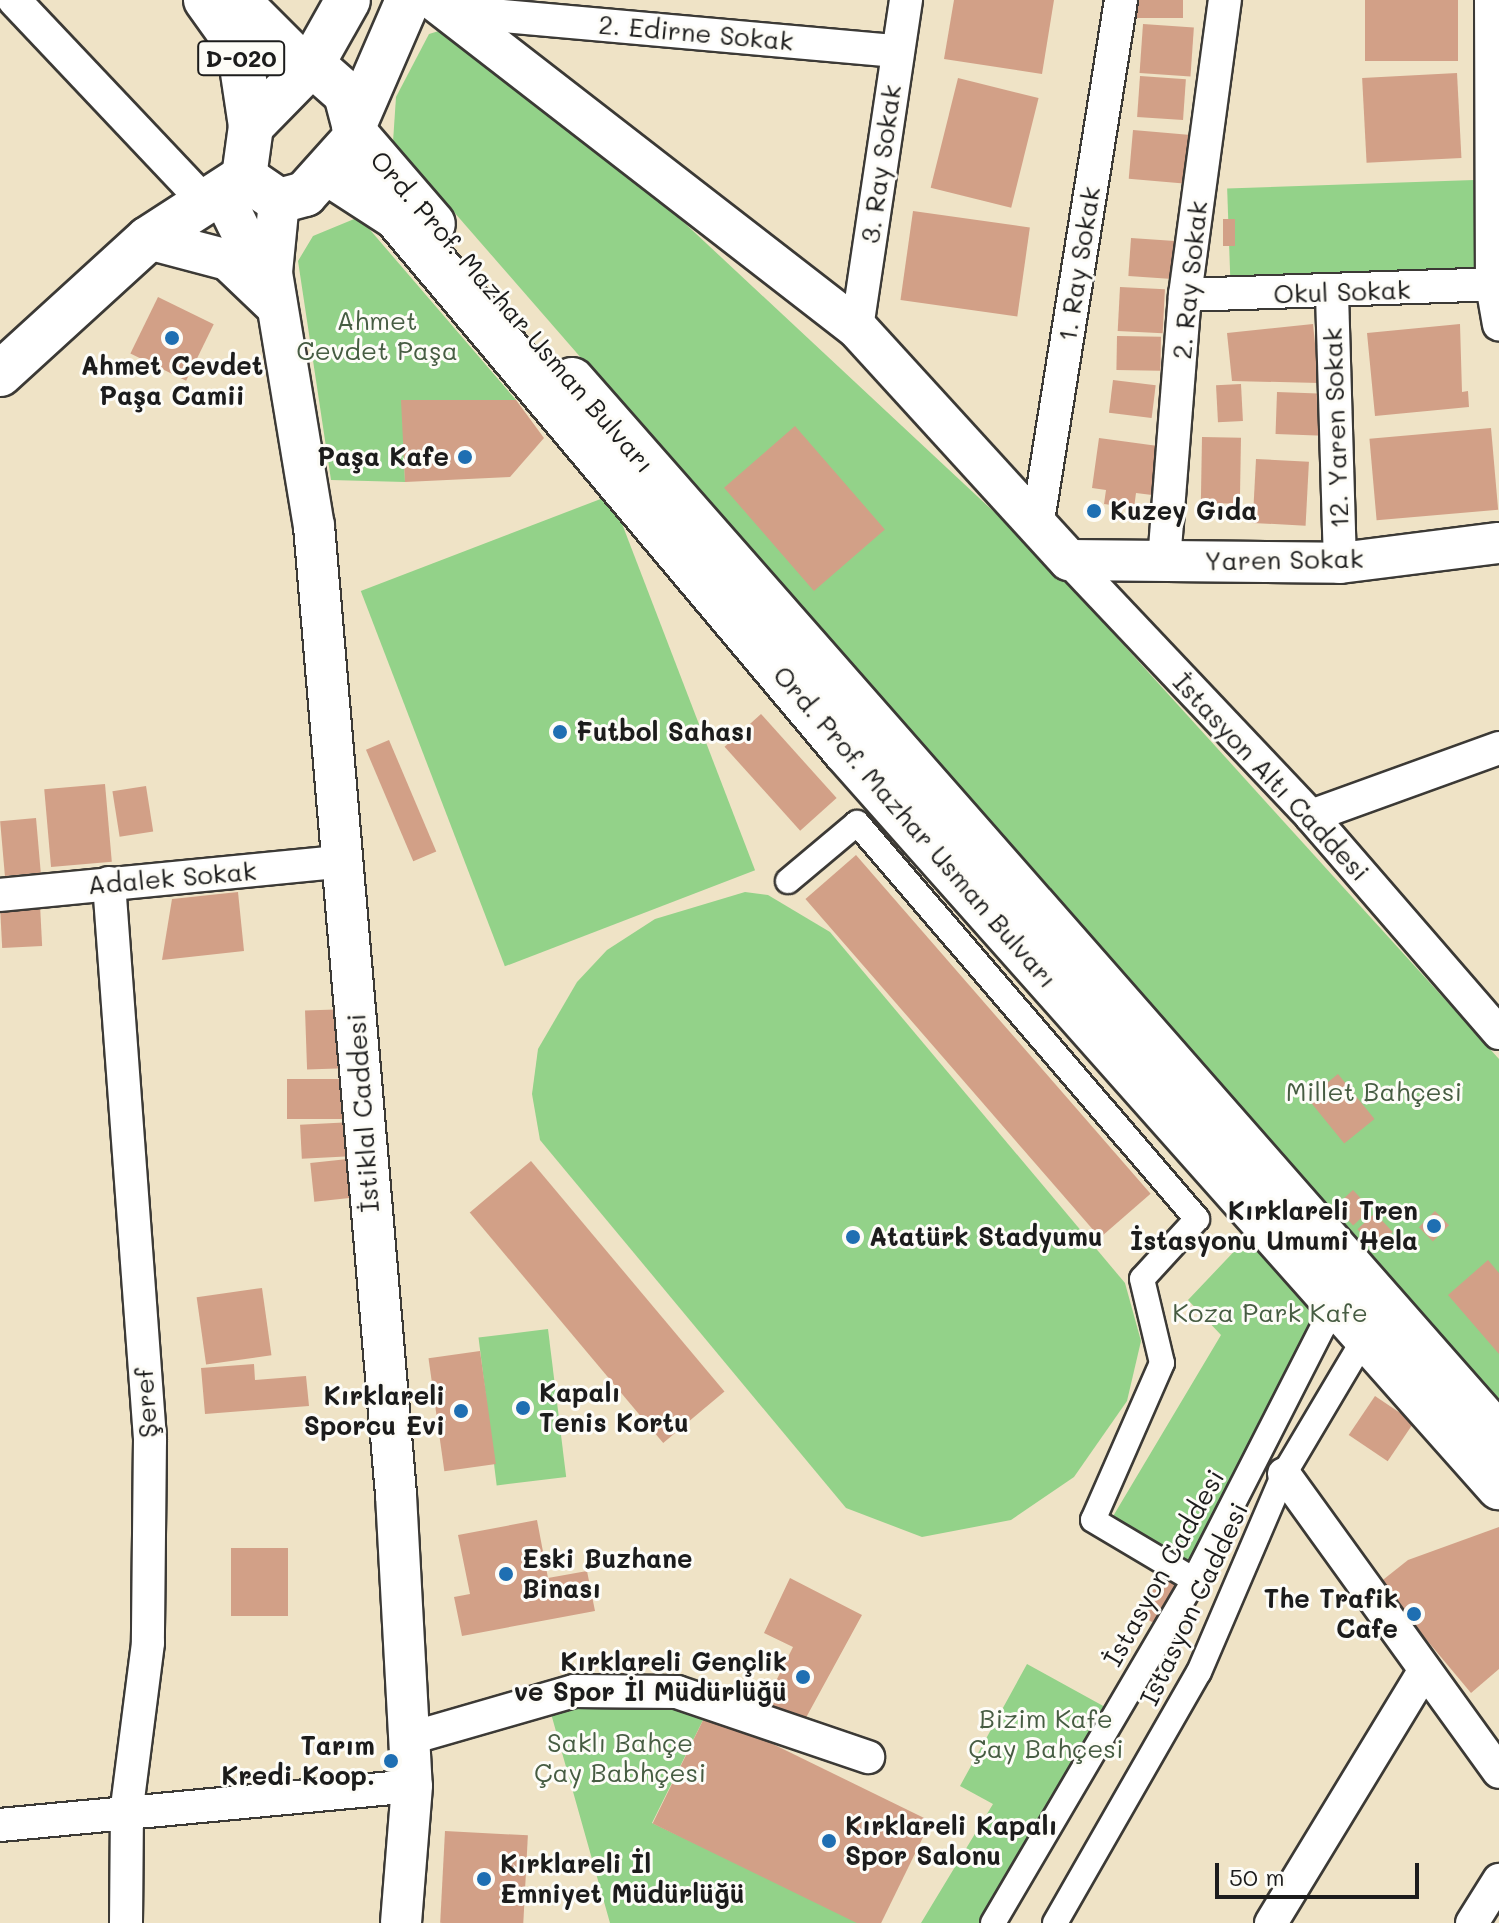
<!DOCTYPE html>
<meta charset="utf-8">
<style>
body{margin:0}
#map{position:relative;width:1499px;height:1923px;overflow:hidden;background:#efe3c6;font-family:Mali,sans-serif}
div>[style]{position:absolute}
.green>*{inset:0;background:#93d289;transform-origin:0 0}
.building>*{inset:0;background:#d2a087;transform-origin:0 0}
.roads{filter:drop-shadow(2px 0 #3c3a36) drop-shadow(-2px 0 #3c3a36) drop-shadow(0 2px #3c3a36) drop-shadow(0 -2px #3c3a36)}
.pedestrian>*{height:24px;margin:-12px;padding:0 12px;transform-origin:12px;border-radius:12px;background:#fff}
.minor>*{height:32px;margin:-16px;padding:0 16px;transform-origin:16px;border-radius:16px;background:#fff}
.tertiary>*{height:40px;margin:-20px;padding:0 20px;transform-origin:20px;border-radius:20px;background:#fff}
.secondary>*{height:44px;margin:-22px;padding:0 22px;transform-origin:22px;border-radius:22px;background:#fff}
.trunk>*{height:44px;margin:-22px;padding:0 22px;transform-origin:22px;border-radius:22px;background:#fff}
.dots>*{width:22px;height:22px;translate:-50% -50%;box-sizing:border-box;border:4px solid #fdfcf7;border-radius:50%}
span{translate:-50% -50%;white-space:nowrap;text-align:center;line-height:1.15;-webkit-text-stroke:6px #fdfcf7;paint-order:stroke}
.shield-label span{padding:2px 6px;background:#fdfcf7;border:2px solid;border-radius:6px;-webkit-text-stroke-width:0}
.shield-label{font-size:24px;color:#1c1c1c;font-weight:700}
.street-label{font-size:26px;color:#1c1c1c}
.park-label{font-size:26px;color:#465c42}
.poi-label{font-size:26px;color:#1c1c1c;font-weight:700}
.right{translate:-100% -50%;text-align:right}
.left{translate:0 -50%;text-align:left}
.scale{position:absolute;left:1215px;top:1863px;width:204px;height:36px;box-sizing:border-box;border:4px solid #1c1c1c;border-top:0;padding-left:10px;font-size:24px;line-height:28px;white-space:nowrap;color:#1c1c1c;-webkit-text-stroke:6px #fdfcf7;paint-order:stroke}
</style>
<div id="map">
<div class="green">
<i style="clip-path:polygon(442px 30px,662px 202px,1052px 566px,1499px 1059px,1499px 1412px,393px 142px,396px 97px,429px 34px)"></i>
<i style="left:1474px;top:180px;width:92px;height:247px;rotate:88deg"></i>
<i style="clip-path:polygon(359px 217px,516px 400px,402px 400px,405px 482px,331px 480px,298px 261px,313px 236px)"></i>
<i style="left:611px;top:495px;width:402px;height:268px;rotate:69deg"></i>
<i style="clip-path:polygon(745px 892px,768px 895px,830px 932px,1125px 1283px,1141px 1341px,1127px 1401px,1074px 1477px,1011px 1520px,922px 1537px,846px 1508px,540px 1140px,532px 1094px,538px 1049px,577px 982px,607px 950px,655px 919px)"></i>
<i style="clip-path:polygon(1262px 1222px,1339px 1309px,1194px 1580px,1109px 1523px,1221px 1335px,1188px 1300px)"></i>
<i style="left:548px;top:1329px;width:149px;height:70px;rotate:83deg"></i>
<i style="clip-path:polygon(1027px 1664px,1116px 1713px,995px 1923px,921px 1923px,993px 1804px,960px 1786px)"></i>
<i style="clip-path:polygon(659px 1700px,707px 1712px,652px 1823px,863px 1923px,610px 1923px,550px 1710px)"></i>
</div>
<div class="building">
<i style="clip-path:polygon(954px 0,1054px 0,1042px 74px,944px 59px)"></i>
<i style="left:1135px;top:0;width:48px;height:18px"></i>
<i style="left:1365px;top:0;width:93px;height:61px"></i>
<i style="left:1143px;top:24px;width:51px;height:49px;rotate:4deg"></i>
<i style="left:1457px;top:73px;width:85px;height:95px;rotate:87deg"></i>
<i style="left:1140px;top:76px;width:46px;height:41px;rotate:4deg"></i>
<i style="left:958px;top:78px;width:83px;height:113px;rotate:14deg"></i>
<i style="left:1133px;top:130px;width:58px;height:49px;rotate:5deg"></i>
<i style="left:913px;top:211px;width:118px;height:90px;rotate:8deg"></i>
<i style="left:1235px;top:219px;width:27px;height:12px;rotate:90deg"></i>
<i style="left:1131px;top:238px;width:44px;height:38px;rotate:4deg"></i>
<i style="left:1120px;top:287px;width:45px;height:44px;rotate:3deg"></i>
<i style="left:158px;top:297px;width:62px;height:63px;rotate:26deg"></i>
<i style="clip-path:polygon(1313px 324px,1319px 383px,1232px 381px,1227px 333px)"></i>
<i style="clip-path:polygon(1460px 324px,1462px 392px,1468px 391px,1469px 407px,1375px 416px,1367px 333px)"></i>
<i style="left:1117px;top:336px;width:44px;height:34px;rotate:1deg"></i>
<i style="left:1113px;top:380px;width:43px;height:33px;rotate:7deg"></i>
<i style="left:1241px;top:384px;width:37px;height:25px;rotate:87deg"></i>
<i style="left:1277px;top:392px;width:48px;height:42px;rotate:2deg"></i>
<i style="clip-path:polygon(401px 400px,516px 400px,544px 438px,510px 477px,405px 482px)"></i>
<i style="left:795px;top:426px;width:137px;height:94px;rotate:49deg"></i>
<i style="left:1491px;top:428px;width:82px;height:122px;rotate:85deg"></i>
<i style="left:1202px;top:437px;width:39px;height:66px;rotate:1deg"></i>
<i style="clip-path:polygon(1099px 438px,1158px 446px,1152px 495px,1136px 493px,1134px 508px,1104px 504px,1106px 490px,1092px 488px)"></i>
<i style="left:1256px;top:459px;width:53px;height:64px;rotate:3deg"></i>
<i style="left:761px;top:714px;width:113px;height:49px;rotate:48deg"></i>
<i style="left:389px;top:740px;width:121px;height:25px;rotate:67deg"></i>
<i style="left:105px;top:784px;width:78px;height:61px;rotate:85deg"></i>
<i style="left:146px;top:786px;width:46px;height:34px;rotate:81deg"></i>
<i style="left:36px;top:818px;width:55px;height:36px;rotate:85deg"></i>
<i style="left:856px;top:855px;width:449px;height:67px;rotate:49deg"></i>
<i style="clip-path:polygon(238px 892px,244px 951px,162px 960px,172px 899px)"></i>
<i style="left:40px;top:905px;width:41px;height:40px;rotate:87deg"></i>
<i style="left:350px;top:1009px;width:59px;height:45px;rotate:88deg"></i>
<i style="left:1338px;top:1074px;width:58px;height:39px;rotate:51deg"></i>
<i style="left:287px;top:1079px;width:61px;height:40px"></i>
<i style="left:353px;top:1122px;width:34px;height:53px;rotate:87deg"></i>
<i style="left:357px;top:1158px;width:39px;height:47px;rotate:84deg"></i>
<i style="left:531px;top:1161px;width:301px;height:80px;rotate:50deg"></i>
<i style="left:1353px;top:1190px;width:26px;height:24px;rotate:47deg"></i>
<i style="left:1435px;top:1211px;width:20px;height:23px;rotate:45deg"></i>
<i style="left:1375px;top:1213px;width:26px;height:24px;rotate:47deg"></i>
<i style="clip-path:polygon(1488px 1260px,1499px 1273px,1499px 1354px,1448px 1295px)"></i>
<i style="left:262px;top:1288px;width:68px;height:66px;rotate:82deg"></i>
<i style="left:480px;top:1351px;width:114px;height:52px;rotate:82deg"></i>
<i style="clip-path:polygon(254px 1364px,255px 1380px,306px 1376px,309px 1406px,205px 1414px,201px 1368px)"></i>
<i style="left:1375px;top:1396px;width:47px;height:47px;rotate:34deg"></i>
<i style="clip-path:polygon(537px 1520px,548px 1578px,587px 1571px,595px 1611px,462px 1636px,454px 1597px,470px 1594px,458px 1535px)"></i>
<i style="clip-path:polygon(1499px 1527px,1499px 1669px,1471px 1693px,1379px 1583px,1408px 1560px)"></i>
<i style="left:231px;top:1548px;width:57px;height:68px"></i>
<i style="left:1164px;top:1572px;width:29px;height:49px;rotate:31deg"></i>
<i style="clip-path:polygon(790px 1578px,862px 1615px,802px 1725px,763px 1707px,793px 1647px,764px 1633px)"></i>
<i style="left:707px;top:1712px;width:249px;height:124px;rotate:26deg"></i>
<i style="left:445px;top:1831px;width:83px;height:92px;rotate:3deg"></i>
</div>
<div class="roads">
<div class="pedestrian">
<i style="left:788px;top:881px;width:90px;rotate:-40deg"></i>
<i style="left:857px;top:823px;width:522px;rotate:49.35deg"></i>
<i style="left:1197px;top:1219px;width:81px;rotate:132.5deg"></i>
<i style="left:1142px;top:1279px;width:86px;rotate:76.6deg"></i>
<i style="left:1162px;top:1363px;width:171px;rotate:113.7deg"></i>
<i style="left:1093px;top:1520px;width:117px;rotate:30.7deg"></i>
<i style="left:993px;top:1923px;width:398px;rotate:-59.6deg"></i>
<i style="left:1194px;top:1580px;width:284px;rotate:-63deg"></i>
<i style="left:1323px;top:1327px;width:36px;rotate:-48deg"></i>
<i style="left:1055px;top:1923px;width:289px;rotate:-60.2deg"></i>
<i style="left:1199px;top:1672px;width:215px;rotate:-66.8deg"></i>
<i style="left:1284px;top:1474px;width:169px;rotate:-59.3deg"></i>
</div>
<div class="minor">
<i style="left:14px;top:0;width:279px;rotate:46.6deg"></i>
<i style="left:1491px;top:0;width:285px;rotate:89.8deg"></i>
<i style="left:1492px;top:285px;width:40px;rotate:80deg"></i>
<i style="left:447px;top:11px;width:452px;rotate:5.1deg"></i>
<i style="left:1332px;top:294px;width:269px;rotate:88.3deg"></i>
<i style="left:1185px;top:295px;width:314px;rotate:-2deg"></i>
<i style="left:857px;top:328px;width:332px;rotate:-81.5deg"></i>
<i style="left:1037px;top:527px;width:534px;rotate:-80.94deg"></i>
<i style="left:1069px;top:560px;width:352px;rotate:46.6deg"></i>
<i style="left:1311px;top:816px;width:287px;rotate:49.1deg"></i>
<i style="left:1164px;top:561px;width:267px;rotate:-85.5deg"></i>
<i style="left:1185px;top:295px;width:298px;rotate:-82.3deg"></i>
<i style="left:1311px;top:816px;width:200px;rotate:-19.9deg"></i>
<i style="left:109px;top:883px;width:558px;rotate:85.78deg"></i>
<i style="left:150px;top:1439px;width:204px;rotate:90.6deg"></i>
<i style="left:148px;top:1643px;width:166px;rotate:97.3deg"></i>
<i style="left:127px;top:1808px;width:115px;rotate:90.5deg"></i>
<i style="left:0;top:895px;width:347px;rotate:-5.6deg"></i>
<i style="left:1284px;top:1474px;width:367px;rotate:54.2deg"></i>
<i style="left:411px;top:1738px;width:170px;rotate:-16.1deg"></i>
<i style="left:574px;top:1691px;width:103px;rotate:0.6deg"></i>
<i style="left:677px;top:1692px;width:202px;rotate:18.8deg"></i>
<i style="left:0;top:1825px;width:414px;rotate:-5.4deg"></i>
<i style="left:1271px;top:1923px;width:293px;rotate:-58.7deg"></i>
<i style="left:1472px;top:1923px;width:51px;rotate:-57.9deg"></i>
</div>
<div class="tertiary">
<i style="left:434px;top:0;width:535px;rotate:37.79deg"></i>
<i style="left:857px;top:328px;width:314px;rotate:47.6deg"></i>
<i style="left:1069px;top:560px;width:271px;rotate:0.6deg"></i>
<i style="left:1340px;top:563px;width:160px;rotate:-7.2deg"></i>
<i style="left:222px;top:193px;width:105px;rotate:63.9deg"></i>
<i style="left:279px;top:201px;width:72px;rotate:95.6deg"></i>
<i style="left:272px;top:273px;width:256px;rotate:80.6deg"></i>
<i style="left:314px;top:526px;width:972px;rotate:85.16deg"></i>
<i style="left:396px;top:1495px;width:291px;rotate:86.9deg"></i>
<i style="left:412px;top:1786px;width:137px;rotate:94.6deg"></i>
<i style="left:148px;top:239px;width:83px;rotate:14.7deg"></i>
<i style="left:228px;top:260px;width:66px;rotate:43.8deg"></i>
</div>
<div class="secondary">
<i style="left:357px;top:136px;width:116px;rotate:49.2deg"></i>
<i style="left:328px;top:173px;width:81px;rotate:32.9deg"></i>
<i style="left:396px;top:217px;width:698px;rotate:49.94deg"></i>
<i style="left:845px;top:751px;width:985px;rotate:48.38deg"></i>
<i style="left:0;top:374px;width:200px;rotate:-42.4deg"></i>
<i style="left:148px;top:239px;width:114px;rotate:-32.9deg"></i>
<i style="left:572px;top:380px;width:1405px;rotate:48.72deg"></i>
</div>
<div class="trunk">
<i style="left:206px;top:0;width:57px;rotate:54.3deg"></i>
<i style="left:239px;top:46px;width:81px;rotate:81.5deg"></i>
<i style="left:251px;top:126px;width:51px;rotate:97.8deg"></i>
<i style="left:244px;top:177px;width:42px;rotate:34.4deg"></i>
<i style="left:279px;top:201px;width:27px;rotate:-15deg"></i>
<i style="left:305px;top:194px;width:78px;rotate:-48.1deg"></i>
<i style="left:357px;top:136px;width:43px;rotate:-104.7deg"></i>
<i style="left:346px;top:94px;width:45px;rotate:-138.6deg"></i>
<i style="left:237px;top:0;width:99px;rotate:45deg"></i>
<i style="left:354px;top:125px;width:136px;rotate:-66.6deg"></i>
<i style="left:251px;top:126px;width:87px;rotate:-45.5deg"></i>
<i style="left:312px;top:64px;width:73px;rotate:-60.6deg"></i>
</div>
</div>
<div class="dots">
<i style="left:172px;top:338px;background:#1f6fb2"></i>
<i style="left:465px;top:457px;background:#1f6fb2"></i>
<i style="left:1094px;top:511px;background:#1f6fb2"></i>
<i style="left:560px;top:732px;background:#1f6fb2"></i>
<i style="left:1434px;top:1226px;background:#1f6fb2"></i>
<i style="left:853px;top:1237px;background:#1f6fb2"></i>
<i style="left:523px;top:1408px;background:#1f6fb2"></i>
<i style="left:461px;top:1411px;background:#1f6fb2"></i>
<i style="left:506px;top:1574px;background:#1f6fb2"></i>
<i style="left:1414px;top:1614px;background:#1f6fb2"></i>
<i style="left:803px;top:1677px;background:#1f6fb2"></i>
<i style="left:391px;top:1761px;background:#1f6fb2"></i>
<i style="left:829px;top:1841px;background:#1f6fb2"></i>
<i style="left:484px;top:1879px;background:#1f6fb2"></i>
</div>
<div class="shield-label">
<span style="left:241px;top:58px">D-020</span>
</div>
<div class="street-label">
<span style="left:696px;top:33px;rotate:5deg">2. Edirne Sokak</span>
<span style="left:881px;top:164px;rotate:-82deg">3. Ray Sokak</span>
<span style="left:1079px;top:264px;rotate:-81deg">1. Ray Sokak</span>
<span style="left:1190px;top:280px;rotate:-84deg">2. Ray Sokak</span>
<span style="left:1342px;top:292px;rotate:-2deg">Okul Sokak</span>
<span style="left:512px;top:312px;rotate:49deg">Ord. Prof. Mazhar Usman Bulvarı</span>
<span style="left:1336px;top:428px;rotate:-92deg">12. Yaren Sokak</span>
<span style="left:1284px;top:560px;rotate:-1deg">Yaren Sokak</span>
<span style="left:1271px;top:777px;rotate:47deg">İstasyon Altı Caddesi</span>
<span style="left:915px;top:827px;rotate:49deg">Ord. Prof. Mazhar Usman Bulvarı</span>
<span style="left:172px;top:878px;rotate:-5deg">Adalek Sokak</span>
<span style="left:363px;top:1113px;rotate:-94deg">İstiklal Caddesi</span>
<span style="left:146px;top:1403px;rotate:-94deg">Şeref</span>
<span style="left:1164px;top:1568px;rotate:-61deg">İstasyon Caddesi</span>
<span style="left:1194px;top:1604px;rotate:-65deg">Istasyon Caddesi</span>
</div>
<div class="park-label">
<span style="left:377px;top:336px">Ahmet<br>Cevdet Paşa</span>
<span style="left:1374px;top:1092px">Millet Bahçesi</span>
<span style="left:1270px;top:1313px">Koza Park Kafe</span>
<span style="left:1046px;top:1734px">Bizim Kafe<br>Çay Bahçesi</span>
<span style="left:620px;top:1758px">Saklı Bahçe<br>Çay Babhçesi</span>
</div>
<div class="poi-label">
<span style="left:172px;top:381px">Ahmet Cevdet<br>Paşa Camii</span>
<span class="right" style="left:449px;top:457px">Paşa Kafe</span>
<span class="left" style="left:1110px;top:511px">Kuzey Gıda</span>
<span class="left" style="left:576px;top:732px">Futbol Sahası</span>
<span class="right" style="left:1418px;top:1226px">Kırklareli Tren<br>İstasyonu Umumi Hela</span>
<span class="left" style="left:869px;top:1237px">Atatürk Stadyumu</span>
<span class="left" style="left:539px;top:1408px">Kapalı<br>Tenis Kortu</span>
<span class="right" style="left:445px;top:1411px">Kırklareli<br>Sporcu Evi</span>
<span class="left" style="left:522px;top:1574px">Eski Buzhane<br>Binası</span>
<span class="right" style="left:1398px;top:1614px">The Trafik<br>Cafe</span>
<span class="right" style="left:787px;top:1677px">Kırklareli Gençlik<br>ve Spor İl Müdürlüğü</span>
<span class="right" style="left:375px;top:1761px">Tarım<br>Kredi Koop.</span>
<span class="left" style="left:845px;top:1841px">Kırklareli Kapalı<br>Spor Salonu</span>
<span class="left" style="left:500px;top:1879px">Kırklareli İl<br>Emniyet Müdürlüğü</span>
</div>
<div class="scale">50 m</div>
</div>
